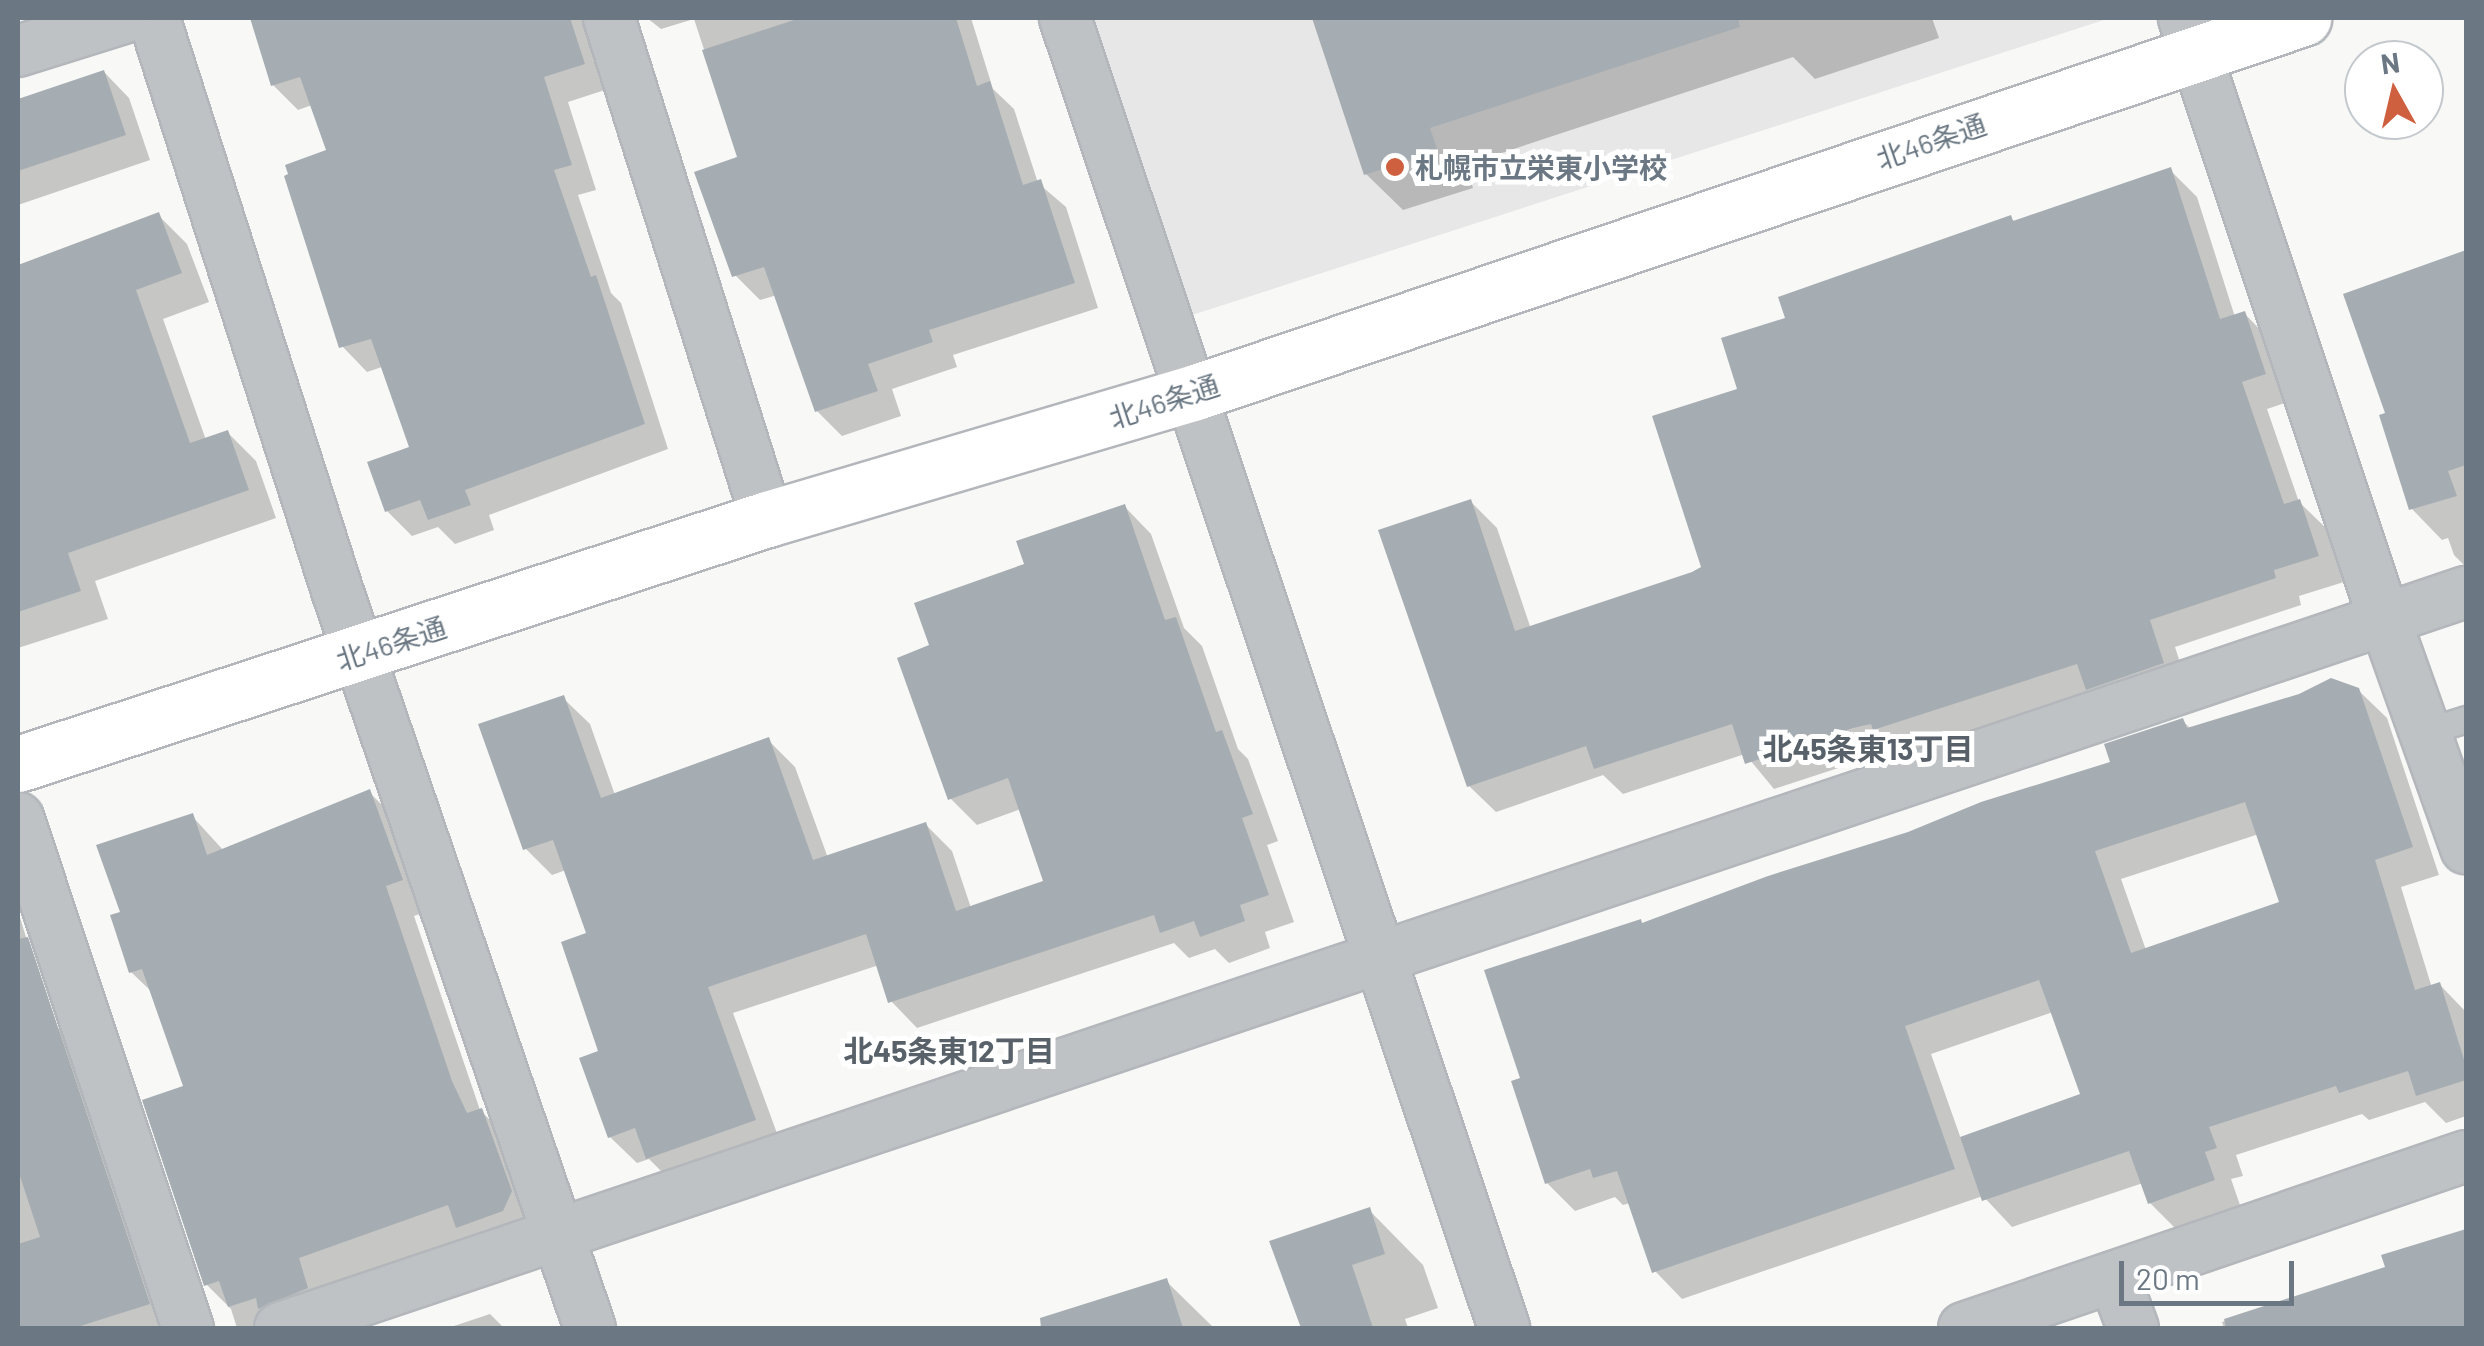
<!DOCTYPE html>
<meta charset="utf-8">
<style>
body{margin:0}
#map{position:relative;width:2484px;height:1346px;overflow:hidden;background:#f8f8f6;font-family:Barlow,"Noto Sans JP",sans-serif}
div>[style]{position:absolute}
.built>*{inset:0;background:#e6e7e6}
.shadow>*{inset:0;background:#0003}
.building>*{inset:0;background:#a6adb2}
.roads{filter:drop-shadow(2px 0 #b3b7bb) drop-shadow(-2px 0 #b3b7bb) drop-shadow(0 2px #b3b7bb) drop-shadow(0 -2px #b3b7bb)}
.lane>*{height:25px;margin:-12.5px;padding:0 12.5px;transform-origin:12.5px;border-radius:12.5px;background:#bec2c5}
.street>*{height:50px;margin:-25px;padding:0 25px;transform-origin:25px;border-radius:25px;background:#bec2c5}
.secondary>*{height:55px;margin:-27.5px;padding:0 27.5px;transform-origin:27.5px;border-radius:27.5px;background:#fff}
.dots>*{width:28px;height:28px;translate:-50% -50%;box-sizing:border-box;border:5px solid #fff;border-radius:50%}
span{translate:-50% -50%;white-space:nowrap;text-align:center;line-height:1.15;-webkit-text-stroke:10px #fff;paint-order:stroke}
.street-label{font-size:28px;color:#6b7883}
.poi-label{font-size:28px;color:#6b7883;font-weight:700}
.left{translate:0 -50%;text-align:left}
.neighbourhood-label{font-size:30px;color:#586169;font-weight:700}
.frame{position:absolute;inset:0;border:20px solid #6b7883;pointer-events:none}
.north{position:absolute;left:2344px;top:40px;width:100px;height:100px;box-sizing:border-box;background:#fff;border:2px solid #c4c9cd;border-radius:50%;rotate:352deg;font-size:28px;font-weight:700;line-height:40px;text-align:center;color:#6b7883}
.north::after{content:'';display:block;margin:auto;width:35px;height:45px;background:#ce603f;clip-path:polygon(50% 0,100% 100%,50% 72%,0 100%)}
.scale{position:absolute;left:2119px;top:1261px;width:175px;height:45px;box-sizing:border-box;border:5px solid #6b7883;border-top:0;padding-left:12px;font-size:30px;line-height:35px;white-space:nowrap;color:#6b7883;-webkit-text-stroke:8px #fff;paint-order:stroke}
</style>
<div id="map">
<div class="built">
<i style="clip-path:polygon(1091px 18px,2110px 18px,1189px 316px)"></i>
</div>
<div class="shadow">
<i style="clip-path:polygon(252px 18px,622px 18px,608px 89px,568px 102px,596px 190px,578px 195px,611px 293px,621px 303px,668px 449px,489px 515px,494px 530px,455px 544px,438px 527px,412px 536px,387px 511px,412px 449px,382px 367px,367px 372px,342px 346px,329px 152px,312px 105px,298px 110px,273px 85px)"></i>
<i style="clip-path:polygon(647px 18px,971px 18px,993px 89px,1014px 109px,1038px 183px,1066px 207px,1098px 308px,953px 355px,957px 367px,892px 389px,901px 416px,842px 436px,817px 411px,777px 295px,760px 300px,735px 275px,740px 159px,694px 19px,661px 29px)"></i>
<i style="clip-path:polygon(1315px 18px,1932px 18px,1939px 38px,1815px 79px,1793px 57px,1465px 165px,1473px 188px,1403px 210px,1366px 174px)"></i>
<i style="clip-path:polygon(104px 72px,129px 98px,150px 160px,18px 205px,18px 102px)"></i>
<i style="clip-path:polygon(2170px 170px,2197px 197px,2235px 317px,2245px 314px,2271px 341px,2291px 401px,2267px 409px,2299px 502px,2326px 528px,2344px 582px,2299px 596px,2301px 605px,2175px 647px,2189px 690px,1902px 756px,1897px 750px,1881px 754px,1774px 789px,1745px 754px,1623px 794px,1603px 775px,1496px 812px,1469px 786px,1471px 502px,1497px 528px,1531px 629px,1704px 569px,1740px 391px,1789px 320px,2010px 217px,2016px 223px)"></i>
<i style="clip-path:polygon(158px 215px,187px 244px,209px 302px,163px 319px,206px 440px,227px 432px,256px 461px,276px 518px,95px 581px,108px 619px,18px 648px,18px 376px,61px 360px)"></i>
<i style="clip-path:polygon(2466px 253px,2466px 567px,2454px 555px,2448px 538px,2442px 540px,2412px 509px,2388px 415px,2346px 296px)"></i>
<i style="clip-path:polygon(1125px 507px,1151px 534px,1184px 628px,1202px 646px,1238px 749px,1248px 759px,1278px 841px,1267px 845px,1294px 922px,1265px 932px,1270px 948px,1229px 963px,1215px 949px,1189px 958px,1174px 943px,917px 1028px,891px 1001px,879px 965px,733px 1013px,782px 1147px,675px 1185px,649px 1159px,637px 1163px,610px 1137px,590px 935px,566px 870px,552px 875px,525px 848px,563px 698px,590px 724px,615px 795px,768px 740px,795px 767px,828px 858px,925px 824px,952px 851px,971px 908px,1046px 883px,1021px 809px,977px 825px,950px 798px,933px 647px,1027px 565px)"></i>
<i style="clip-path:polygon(evenodd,2358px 690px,2387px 718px,2439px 875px,2401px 887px,2432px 988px,2440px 985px,2466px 1012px,2466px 1116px,2446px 1123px,2425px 1102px,2369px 1120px,2362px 1114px,2236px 1155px,2243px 1176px,2231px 1179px,2241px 1208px,2178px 1231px,2150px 1203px,2143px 1183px,2012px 1227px,1983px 1196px,1682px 1299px,1655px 1271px,1630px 1203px,1623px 1205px,1615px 1197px,1575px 1211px,1547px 1183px,1523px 1080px,1644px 925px,2113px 763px,2182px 720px,2191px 729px,2358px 690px,2259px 834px,2282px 904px,2146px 950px,2121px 879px,2259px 834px,2358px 690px,2053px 1012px,2083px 1096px,1961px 1139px,1931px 1054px,2053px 1012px)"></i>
<i style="clip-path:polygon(369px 792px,399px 822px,431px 910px,414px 916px,480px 1110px,511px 1141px,540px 1222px,488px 1256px,470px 1238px,327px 1288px,308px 1328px,237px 1328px,231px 1309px,207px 1285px,186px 1087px,153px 993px,131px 972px,123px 914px,192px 816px,224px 851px)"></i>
<i style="clip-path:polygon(18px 911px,52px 1022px,78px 1047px,173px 1328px,18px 1328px)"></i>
<i style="clip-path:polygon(1369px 1210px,1423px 1265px,1438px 1308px,1405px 1319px,1408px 1328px,1303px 1328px,1272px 1242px)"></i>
<i style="clip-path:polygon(2466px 1232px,2466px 1328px,2224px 1328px,2222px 1322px,2388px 1268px,2384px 1257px)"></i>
<i style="clip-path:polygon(1166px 1281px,1214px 1328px,1075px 1328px,1069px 1311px)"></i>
<i style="clip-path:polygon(490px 1314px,504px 1328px,448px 1328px)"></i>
</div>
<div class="building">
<i style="clip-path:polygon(250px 18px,570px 18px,585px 64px,544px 77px,572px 165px,554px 170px,591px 277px,596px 275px,645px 424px,465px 490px,471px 505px,428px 520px,420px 500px,385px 512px,367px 462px,409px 447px,371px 339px,339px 348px,284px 176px,288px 174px,285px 165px,326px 150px,300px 77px,271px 86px)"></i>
<i style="clip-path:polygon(800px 18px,956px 18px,977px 86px,990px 81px,1023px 185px,1041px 179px,1075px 283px,929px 330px,933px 342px,868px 364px,878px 391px,815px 412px,764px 267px,732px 277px,694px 172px,737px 157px,702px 50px)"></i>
<i style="clip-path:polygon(1312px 18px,1738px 18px,1740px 27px,1430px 128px,1438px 152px,1364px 175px)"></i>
<i style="clip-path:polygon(104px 70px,126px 135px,18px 171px,18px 99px)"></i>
<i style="clip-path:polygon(2171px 167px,2220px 319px,2245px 311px,2266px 374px,2242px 382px,2284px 504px,2300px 499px,2319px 556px,2274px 570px,2276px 578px,2150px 620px,2164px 663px,2086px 690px,2077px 664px,1873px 730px,1871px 724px,1853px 728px,1745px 764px,1732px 724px,1594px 769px,1586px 746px,1467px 787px,1378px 530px,1471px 499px,1515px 631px,1692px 572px,1701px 567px,1652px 416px,1737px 389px,1721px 338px,1785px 318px,1778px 297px,2011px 215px,2013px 221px)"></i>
<i style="clip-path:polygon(159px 212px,182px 273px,136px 290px,190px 443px,228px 430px,249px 490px,68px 553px,81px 591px,18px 612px,18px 265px)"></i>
<i style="clip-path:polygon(2466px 250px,2466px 465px,2448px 471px,2457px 496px,2409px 510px,2379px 415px,2385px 413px,2343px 294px)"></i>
<i style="clip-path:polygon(1125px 504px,1165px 620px,1176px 617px,1216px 732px,1222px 730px,1253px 814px,1242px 818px,1269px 895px,1240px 905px,1245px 921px,1200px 937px,1194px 921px,1160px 933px,1154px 915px,888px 1003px,866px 934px,708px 987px,756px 1120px,646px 1159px,635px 1128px,608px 1138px,579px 1058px,598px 1051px,561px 942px,586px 933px,553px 840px,523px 850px,478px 724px,564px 695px,601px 798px,769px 737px,813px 860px,926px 822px,956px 911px,1043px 881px,1008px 778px,948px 800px,897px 658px,929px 645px,914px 603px,1024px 564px,1016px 541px)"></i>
<i style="clip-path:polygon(evenodd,2331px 678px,2359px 688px,2413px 847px,2375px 860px,2415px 990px,2440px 982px,2466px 1066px,2466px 1080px,2416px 1096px,2408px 1071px,2339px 1093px,2336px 1086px,2209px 1127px,2217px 1148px,2205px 1152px,2215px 1180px,2148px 1204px,2129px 1151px,1982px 1201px,1960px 1137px,2080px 1094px,2039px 980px,1905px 1026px,1955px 1169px,1652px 1273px,1617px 1171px,1593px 1178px,1590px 1169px,1545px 1184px,1511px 1081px,1520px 1078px,1484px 970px,1641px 919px,1642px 923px,1768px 876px,1908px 832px,1981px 802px,2110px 762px,2104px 744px,2183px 718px,2187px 728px,2299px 694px,2331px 678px,2245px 802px,2279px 902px,2131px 953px,2095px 851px,2245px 802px)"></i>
<i style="clip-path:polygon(370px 789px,403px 880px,386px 886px,452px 1081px,467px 1113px,482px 1108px,512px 1191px,503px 1211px,456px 1228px,448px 1205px,299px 1258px,308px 1288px,258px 1309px,256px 1298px,228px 1307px,219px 1281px,204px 1286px,142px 1100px,183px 1086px,142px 969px,129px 973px,110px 915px,120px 912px,96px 845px,193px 813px,207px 855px)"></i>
<i style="clip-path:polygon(28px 937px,150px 1304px,74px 1328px,18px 1328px,18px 1244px,40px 1237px,18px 1170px,18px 939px)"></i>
<i style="clip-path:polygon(1370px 1207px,1385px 1254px,1352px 1265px,1373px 1328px,1301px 1328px,1269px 1241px)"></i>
<i style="clip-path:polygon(2466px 1229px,2466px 1328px,2226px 1328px,2224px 1319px,2385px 1267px,2381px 1255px)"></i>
<i style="clip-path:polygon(1167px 1278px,1183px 1328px,1041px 1328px,1040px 1318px)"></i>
</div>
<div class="roads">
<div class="lane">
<i style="left:2425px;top:732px;width:43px;rotate:-17.6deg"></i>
</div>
<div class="street">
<i style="left:154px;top:18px;width:604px;rotate:72.26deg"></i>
<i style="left:338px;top:593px;width:777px;rotate:71.08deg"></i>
<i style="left:609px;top:18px;width:525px;rotate:72.5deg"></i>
<i style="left:1065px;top:18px;width:1382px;rotate:71.47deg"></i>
<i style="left:2184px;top:18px;width:608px;rotate:71.59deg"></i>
<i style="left:2376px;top:595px;width:269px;rotate:70.4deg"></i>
<i style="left:18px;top:51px;width:110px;rotate:-17.4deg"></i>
<i style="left:18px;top:818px;width:538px;rotate:71.57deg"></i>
<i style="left:2114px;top:1277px;width:54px;rotate:69.6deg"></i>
<i style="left:280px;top:1328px;width:2307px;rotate:-18.61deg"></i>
<i style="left:1964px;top:1328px;width:531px;rotate:-18.91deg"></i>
</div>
<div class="secondary">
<i style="left:18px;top:764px;width:788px;rotate:-18.11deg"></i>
<i style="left:767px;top:519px;width:444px;rotate:-16.5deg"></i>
<i style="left:1193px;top:393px;width:1172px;rotate:-18.67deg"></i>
</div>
</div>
<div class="dots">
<i style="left:1395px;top:167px;background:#ce603f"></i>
</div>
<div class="street-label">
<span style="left:1931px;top:141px;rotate:-19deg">北46条通</span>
<span style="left:1164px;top:401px;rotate:-18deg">北46条通</span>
<span style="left:391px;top:643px;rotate:-18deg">北46条通</span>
</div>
<div class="poi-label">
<span class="left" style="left:1415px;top:167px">札幌市立栄東小学校</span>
</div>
<div class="neighbourhood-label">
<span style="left:1868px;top:748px">北45条東13丁目</span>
<span style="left:949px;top:1050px">北45条東12丁目</span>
</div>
<div class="frame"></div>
<div class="north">N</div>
<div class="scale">20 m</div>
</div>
